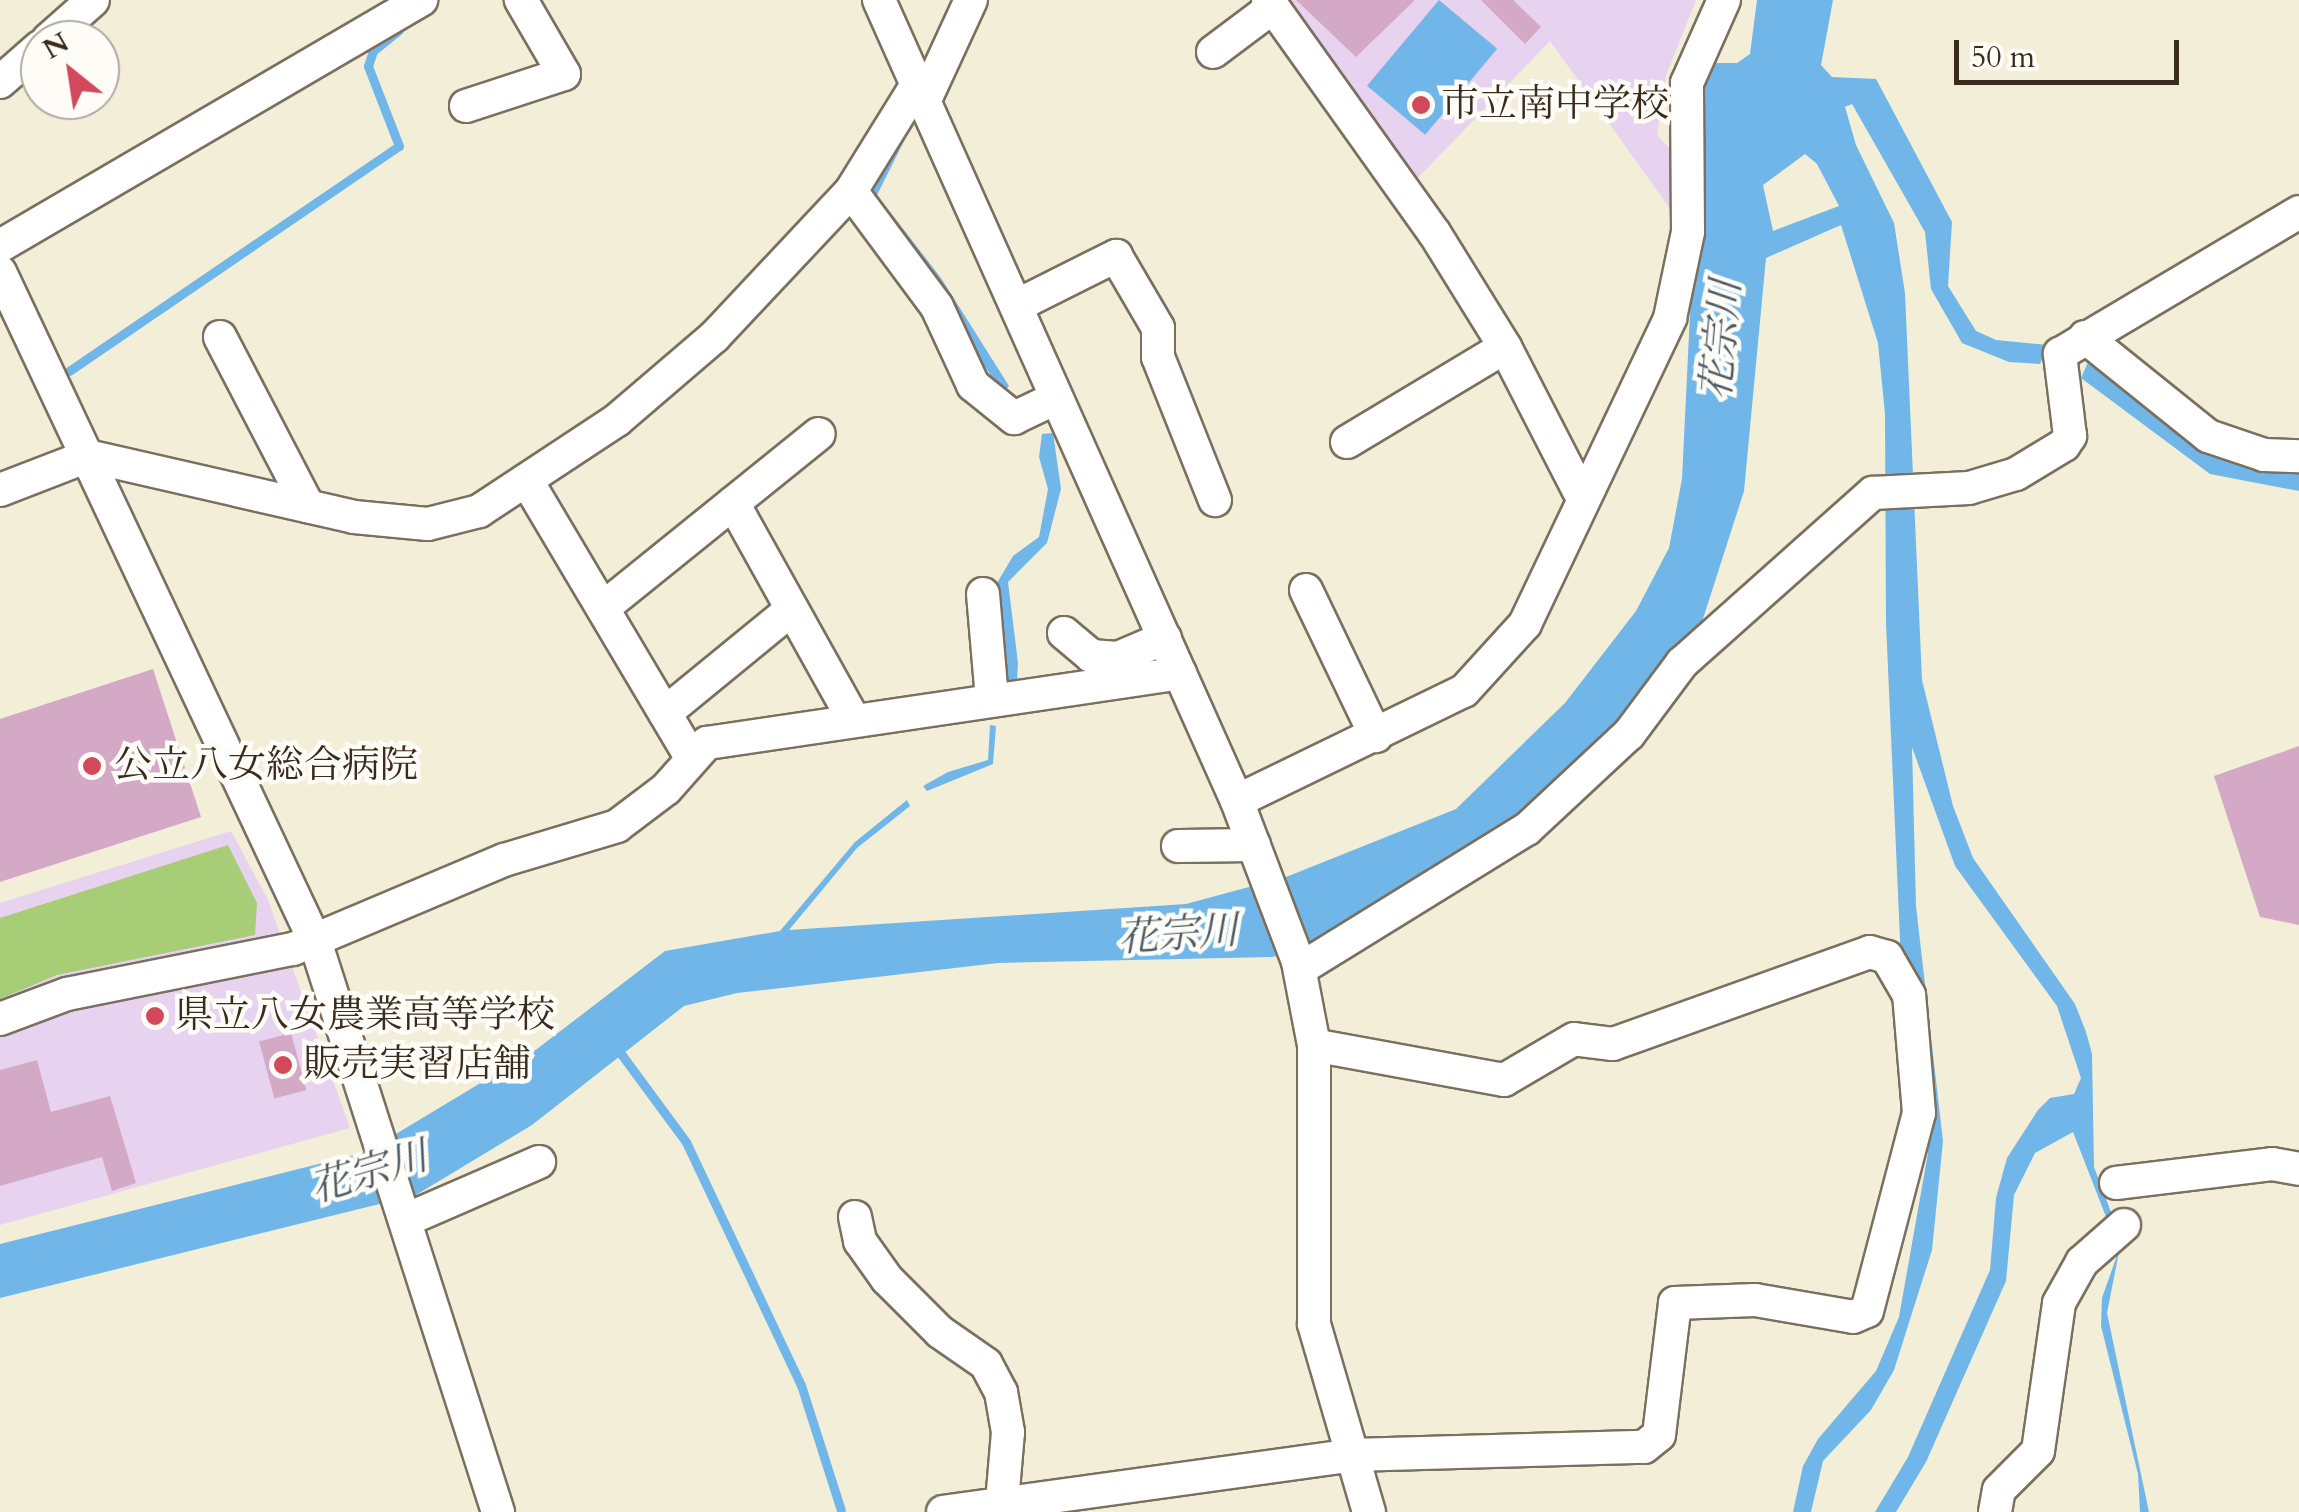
<!DOCTYPE html>
<meta charset="utf-8">
<style>
body{margin:0}
#map{position:relative;width:2299px;height:1512px;overflow:hidden;background:#f2eed8;font-family:Cardo,"Noto Serif JP",serif}
div>[style]{position:absolute}
.built>*{inset:0;background:#e7d2ef}
.green>*{inset:0;background:#a8cd77}
.water>*{inset:0;background:#71b6e8;transform-origin:0 0}
.stream>*{height:9px;margin:-4.5px;padding:0 4.5px;transform-origin:4.5px;border-radius:4.5px;background:#71b6e8}
.building>*{inset:0;background:#d4a9c6;transform-origin:0 0}
.roads{filter:drop-shadow(2px 0 #7b6f5f) drop-shadow(-2px 0 #7b6f5f) drop-shadow(0 2px #7b6f5f) drop-shadow(0 -2px #7b6f5f)}
.minor>*{height:32px;margin:-16px;padding:0 16px;transform-origin:16px;border-radius:16px;background:#fff}
.dots>*{width:28px;height:28px;translate:-50% -50%;box-sizing:border-box;border:5px solid #fdfcf7;border-radius:50%}
span{translate:-50% -50%;white-space:nowrap;text-align:center;line-height:1.15;-webkit-text-stroke:9px #fdfcf7;paint-order:stroke}
.poi-label{font-size:38px;color:#3b2a1e}
.left{translate:0 -50%;text-align:left}
.water-label{font-size:40px;color:#4e5b65;font-style:italic}
.north{position:absolute;left:20px;top:20px;width:100px;height:100px;box-sizing:border-box;background:#fdfcf7;border:2px solid #afa8a0;border-radius:50%;rotate:330deg;font-size:28px;font-weight:700;line-height:40px;text-align:center;color:#3b2a1e}
.north::after{content:'';display:block;margin:auto;width:35px;height:45px;background:#d1495b;clip-path:polygon(50% 0,100% 100%,50% 72%,0 100%)}
.scale{position:absolute;left:1954px;top:40px;width:225px;height:45px;box-sizing:border-box;border:5px solid #3b2a1e;border-top:0;padding-left:12px;font-size:30px;line-height:35px;white-space:nowrap;color:#3b2a1e;-webkit-text-stroke:8px #fdfcf7;paint-order:stroke}
</style>
<div id="map">
<div class="built">
<i style="clip-path:polygon(1279px 0,1696px 0,1666px 75px,1657px 135px,1671px 150px,1676px 217px,1550px 41px,1410px 186px)"></i>
<i style="clip-path:polygon(231px 831px,268px 900px,350px 1128px,0 1225px,0 903px)"></i>
</div>
<div class="green">
<i style="clip-path:polygon(228px 845px,257px 903px,255px 935px,57px 975px,0 999px,0 918px)"></i>
</div>
<div class="water">
<i style="left:1439px;top:0;width:76px;height:112px;rotate:40deg"></i>
<i style="clip-path:polygon(evenodd,1757px 0,1833px 0,1821px 65px,1832px 77px,1876px 79px,1952px 222px,1948px 286px,1976px 331px,1996px 340px,2048px 345px,2040px 364px,2009px 362px,1962px 343px,1931px 289px,1925px 232px,1852px 104px,1845px 107px,1856px 145px,1894px 223px,1905px 293px,1922px 680px,1953px 806px,1973px 858px,2075px 1004px,2086px 1032px,2092px 1054px,2094px 1167px,2114px 1220px,2108px 1222px,2073px 1132px,2035px 1153px,2014px 1195px,2006px 1281px,1926px 1462px,1896px 1512px,1875px 1512px,1908px 1457px,1990px 1270px,1996px 1198px,2007px 1158px,2038px 1110px,2050px 1098px,2074px 1094px,2081px 1078px,2057px 1006px,1955px 866px,1912px 747px,1916px 906px,1943px 1141px,1932px 1250px,1894px 1370px,1871px 1410px,1823px 1461px,1811px 1512px,1793px 1512px,1803px 1466px,1818px 1439px,1876px 1371px,1899px 1317px,1928px 1153px,1901px 962px,1886px 623px,1885px 414px,1878px 343px,1841px 225px,1766px 258px,1744px 491px,1701px 625px,1614px 737px,1537px 811px,1319px 947px,1272px 957px,998px 963px,737px 993px,684px 1006px,532px 1125px,416px 1195px,0 1298px,0 1244px,366px 1152px,537px 1049px,665px 951px,780px 931px,855px 842px,907px 800px,910px 806px,857px 848px,789px 930px,1186px 904px,1286px 877px,1456px 809px,1565px 703px,1636px 611px,1669px 548px,1682px 479px,1701px 87px,1715px 63px,1737px 63px,1750px 54px,1757px 0,1805px 154px,1817px 164px,1839px 206px,1773px 231px,1763px 185px,1805px 154px)"></i>
<i style="clip-path:polygon(904px 120px,912px 125px,877px 195px,941px 278px,1009px 386px,1003px 393px,863px 191px)"></i>
<i style="clip-path:polygon(2089px 360px,2299px 468px,2299px 491px,2210px 474px,2081px 378px)"></i>
<i style="clip-path:polygon(1053px 433px,1061px 489px,1047px 543px,1008px 582px,1018px 663px,1017px 681px,1007px 681px,997px 583px,1013px 556px,1039px 537px,1048px 489px,1039px 457px,1042px 434px)"></i>
<i style="clip-path:polygon(990px 725px,996px 726px,993px 764px,927px 791px,923px 786px,948px 772px,988px 760px)"></i>
<i style="clip-path:polygon(2120px 1247px,2107px 1313px,2149px 1512px,2140px 1512px,2138px 1474px,2101px 1326px,2102px 1298px)"></i>
</div>
<div class="stream">
<i style="left:69px;top:371px;width:399px;rotate:-34.3deg"></i>
<i style="left:399px;top:146px;width:86px;rotate:-111.2deg"></i>
<i style="left:368px;top:66px;width:16px;rotate:-72deg"></i>
<i style="left:373px;top:51px;width:33px;rotate:-39deg"></i>
<i style="left:616px;top:1047px;width:118px;rotate:53.6deg"></i>
<i style="left:686px;top:1142px;width:269px;rotate:64.7deg"></i>
<i style="left:801px;top:1385px;width:131px;rotate:72.3deg"></i>
</div>
<div class="building">
<i style="clip-path:polygon(1296px 0,1415px 0,1356px 57px)"></i>
<i style="clip-path:polygon(1481px 0,1513px 0,1541px 27px,1525px 44px)"></i>
<i style="clip-path:polygon(153px 669px,201px 817px,0 882px,0 719px)"></i>
<i style="clip-path:polygon(2299px 746px,2299px 925px,2260px 917px,2214px 776px)"></i>
<i style="left:291px;top:1033px;width:59px;height:33px;rotate:75deg"></i>
<i style="clip-path:polygon(37px 1060px,51px 1112px,110px 1096px,136px 1183px,112px 1191px,102px 1157px,0 1186px,0 1070px)"></i>
</div>
<div class="roads">
<div class="minor">
<i style="left:879px;top:0;width:877px;rotate:65.92deg"></i>
<i style="left:1237px;top:801px;width:172px;rotate:69.2deg"></i>
<i style="left:1298px;top:962px;width:85px;rotate:79.1deg"></i>
<i style="left:1314px;top:1045px;width:279px;rotate:90deg"></i>
<i style="left:1314px;top:1324px;width:196px;rotate:73.7deg"></i>
<i style="left:1268px;top:0;width:287px;rotate:54.5deg"></i>
<i style="left:1435px;top:234px;width:133px;rotate:58.2deg"></i>
<i style="left:1505px;top:347px;width:162px;rotate:62.8deg"></i>
<i style="left:48px;top:40px;width:60px;rotate:-41.6deg"></i>
<i style="left:1213px;top:52px;width:75px;rotate:-36.9deg"></i>
<i style="left:0;top:82px;width:53px;rotate:-41.2deg"></i>
<i style="left:924px;top:102px;width:112px;rotate:-65.3deg"></i>
<i style="left:466px;top:106px;width:103px;rotate:-18.1deg"></i>
<i style="left:564px;top:74px;width:86px;rotate:-120.2deg"></i>
<i style="left:851px;top:191px;width:144px;rotate:53.4deg"></i>
<i style="left:937px;top:307px;width:86px;rotate:65.2deg"></i>
<i style="left:973px;top:385px;width:53px;rotate:38.8deg"></i>
<i style="left:1014px;top:418px;width:44px;rotate:-25.4deg"></i>
<i style="left:0;top:246px;width:488px;rotate:-30.3deg"></i>
<i style="left:0;top:272px;width:739px;rotate:64.79deg"></i>
<i style="left:315px;top:941px;width:600px;rotate:72.23deg"></i>
<i style="left:1018px;top:305px;width:110px;rotate:-26.6deg"></i>
<i style="left:1116px;top:256px;width:83px;rotate:59.7deg"></i>
<i style="left:1158px;top:328px;width:29px;rotate:90deg"></i>
<i style="left:1158px;top:357px;width:154px;rotate:68.3deg"></i>
<i style="left:220px;top:337px;width:191px;rotate:62.5deg"></i>
<i style="left:2085px;top:337px;width:158px;rotate:38.8deg"></i>
<i style="left:2208px;top:436px;width:59px;rotate:18.7deg"></i>
<i style="left:2264px;top:455px;width:35px;rotate:2deg"></i>
<i style="left:1347px;top:442px;width:184px;rotate:-31deg"></i>
<i style="left:527px;top:481px;width:320px;rotate:59.3deg"></i>
<i style="left:0;top:490px;width:94px;rotate:-21.1deg"></i>
<i style="left:88px;top:456px;width:273px;rotate:12.9deg"></i>
<i style="left:354px;top:517px;width:74px;rotate:5.4deg"></i>
<i style="left:428px;top:524px;width:53px;rotate:-14.3deg"></i>
<i style="left:479px;top:511px;width:165px;rotate:-33.4deg"></i>
<i style="left:617px;top:420px;width:129px;rotate:-40.6deg"></i>
<i style="left:715px;top:336px;width:199px;rotate:-46.8deg"></i>
<i style="left:851px;top:191px;width:123px;rotate:-58.2deg"></i>
<i style="left:733px;top:503px;width:247px;rotate:60.9deg"></i>
<i style="left:1306px;top:590px;width:162px;rotate:64.4deg"></i>
<i style="left:983px;top:594px;width:106px;rotate:85.1deg"></i>
<i style="left:603px;top:608px;width:277px;rotate:-38.9deg"></i>
<i style="left:1064px;top:633px;width:35px;rotate:40deg"></i>
<i style="left:1091px;top:656px;width:27px;rotate:4deg"></i>
<i style="left:1118px;top:658px;width:51px;rotate:-23.1deg"></i>
<i style="left:665px;top:713px;width:164px;rotate:-39.3deg"></i>
<i style="left:1237px;top:801px;width:252px;rotate:-25.9deg"></i>
<i style="left:1464px;top:691px;width:91px;rotate:-47.7deg"></i>
<i style="left:1525px;top:624px;width:339px;rotate:-64.6deg"></i>
<i style="left:1670px;top:318px;width:88px;rotate:-78.2deg"></i>
<i style="left:1688px;top:232px;width:149px;rotate:-90.4deg"></i>
<i style="left:1687px;top:83px;width:91px;rotate:-66deg"></i>
<i style="left:1178px;top:846px;width:76px;rotate:-0.8deg"></i>
<i style="left:1300px;top:969px;width:267px;rotate:-31.7deg"></i>
<i style="left:1527px;top:829px;width:139px;rotate:-43deg"></i>
<i style="left:1629px;top:734px;width:89px;rotate:-53.3deg"></i>
<i style="left:1682px;top:663px;width:256px;rotate:-41.7deg"></i>
<i style="left:1873px;top:493px;width:96px;rotate:-3deg"></i>
<i style="left:1969px;top:488px;width:49px;rotate:-16.6deg"></i>
<i style="left:2016px;top:474px;width:56px;rotate:-31.1deg"></i>
<i style="left:2064px;top:445px;width:11px;rotate:-56deg"></i>
<i style="left:2070px;top:436px;width:83px;rotate:-97deg"></i>
<i style="left:2060px;top:354px;width:278px;rotate:-30.7deg"></i>
<i style="left:0;top:1019px;width:72px;rotate:-20.5deg"></i>
<i style="left:67px;top:994px;width:230px;rotate:-11.3deg"></i>
<i style="left:293px;top:949px;width:229px;rotate:-22.9deg"></i>
<i style="left:504px;top:860px;width:118px;rotate:-16.7deg"></i>
<i style="left:617px;top:826px;width:61px;rotate:-37.1deg"></i>
<i style="left:666px;top:789px;width:62px;rotate:-48.3deg"></i>
<i style="left:707px;top:743px;width:478px;rotate:-8.4deg"></i>
<i style="left:2116px;top:1183px;width:157px;rotate:-6.9deg"></i>
<i style="left:2272px;top:1164px;width:27px;rotate:10deg"></i>
<i style="left:855px;top:1217px;width:25px;rotate:78deg"></i>
<i style="left:860px;top:1241px;width:47px;rotate:54.6deg"></i>
<i style="left:887px;top:1279px;width:75px;rotate:45deg"></i>
<i style="left:940px;top:1332px;width:56px;rotate:34.8deg"></i>
<i style="left:986px;top:1364px;width:32px;rotate:62deg"></i>
<i style="left:1001px;top:1392px;width:41px;rotate:80.1deg"></i>
<i style="left:1008px;top:1432px;width:70px;rotate:94.9deg"></i>
<i style="left:408px;top:1219px;width:143px;rotate:-23.5deg"></i>
<i style="left:943px;top:1512px;width:413px;rotate:-7.9deg"></i>
<i style="left:1352px;top:1455px;width:292px;rotate:-1.6deg"></i>
<i style="left:1644px;top:1447px;width:19px;rotate:-39deg"></i>
<i style="left:1659px;top:1435px;width:133px;rotate:-83.1deg"></i>
<i style="left:1675px;top:1303px;width:80px;rotate:-2.1deg"></i>
<i style="left:1755px;top:1300px;width:99px;rotate:9.8deg"></i>
<i style="left:1853px;top:1317px;width:15px;rotate:-23deg"></i>
<i style="left:1867px;top:1311px;width:205px;rotate:-75.3deg"></i>
<i style="left:1919px;top:1113px;width:118px;rotate:-94.8deg"></i>
<i style="left:1909px;top:995px;width:44px;rotate:-120.1deg"></i>
<i style="left:1887px;top:957px;width:18px;rotate:-164deg"></i>
<i style="left:1870px;top:952px;width:273px;rotate:160.3deg"></i>
<i style="left:1613px;top:1044px;width:39px;rotate:-173deg"></i>
<i style="left:1574px;top:1039px;width:81px;rotate:149.6deg"></i>
<i style="left:1504px;top:1080px;width:193px;rotate:-169.6deg"></i>
<i style="left:1995px;top:1512px;width:22px;rotate:-80deg"></i>
<i style="left:1999px;top:1490px;width:55px;rotate:-45deg"></i>
<i style="left:2038px;top:1451px;width:149px;rotate:-81.9deg"></i>
<i style="left:2059px;top:1303px;width:47px;rotate:-60.7deg"></i>
<i style="left:2082px;top:1262px;width:56px;rotate:-41.4deg"></i>
</div>
</div>
<div class="dots">
<i style="left:1421px;top:105px;background:#d1495b"></i>
<i style="left:92px;top:766px;background:#d1495b"></i>
<i style="left:155px;top:1016px;background:#d1495b"></i>
<i style="left:283px;top:1065px;background:#d1495b"></i>
</div>
<div class="poi-label">
<span class="left" style="left:1441px;top:105px">市立南中学校</span>
<span class="left" style="left:114px;top:766px">公立八女総合病院</span>
<span class="left" style="left:175px;top:1016px">県立八女農業高等学校</span>
<span class="left" style="left:303px;top:1065px">販売実習店舗</span>
</div>
<div class="water-label">
<span style="left:1722px;top:340px;rotate:-85deg">花宗川</span>
<span style="left:1178px;top:935px;rotate:-4deg">花宗川</span>
<span style="left:369px;top:1173px;rotate:-17deg">花宗川</span>
</div>
<div class="north">N</div>
<div class="scale">50 m</div>
</div>
